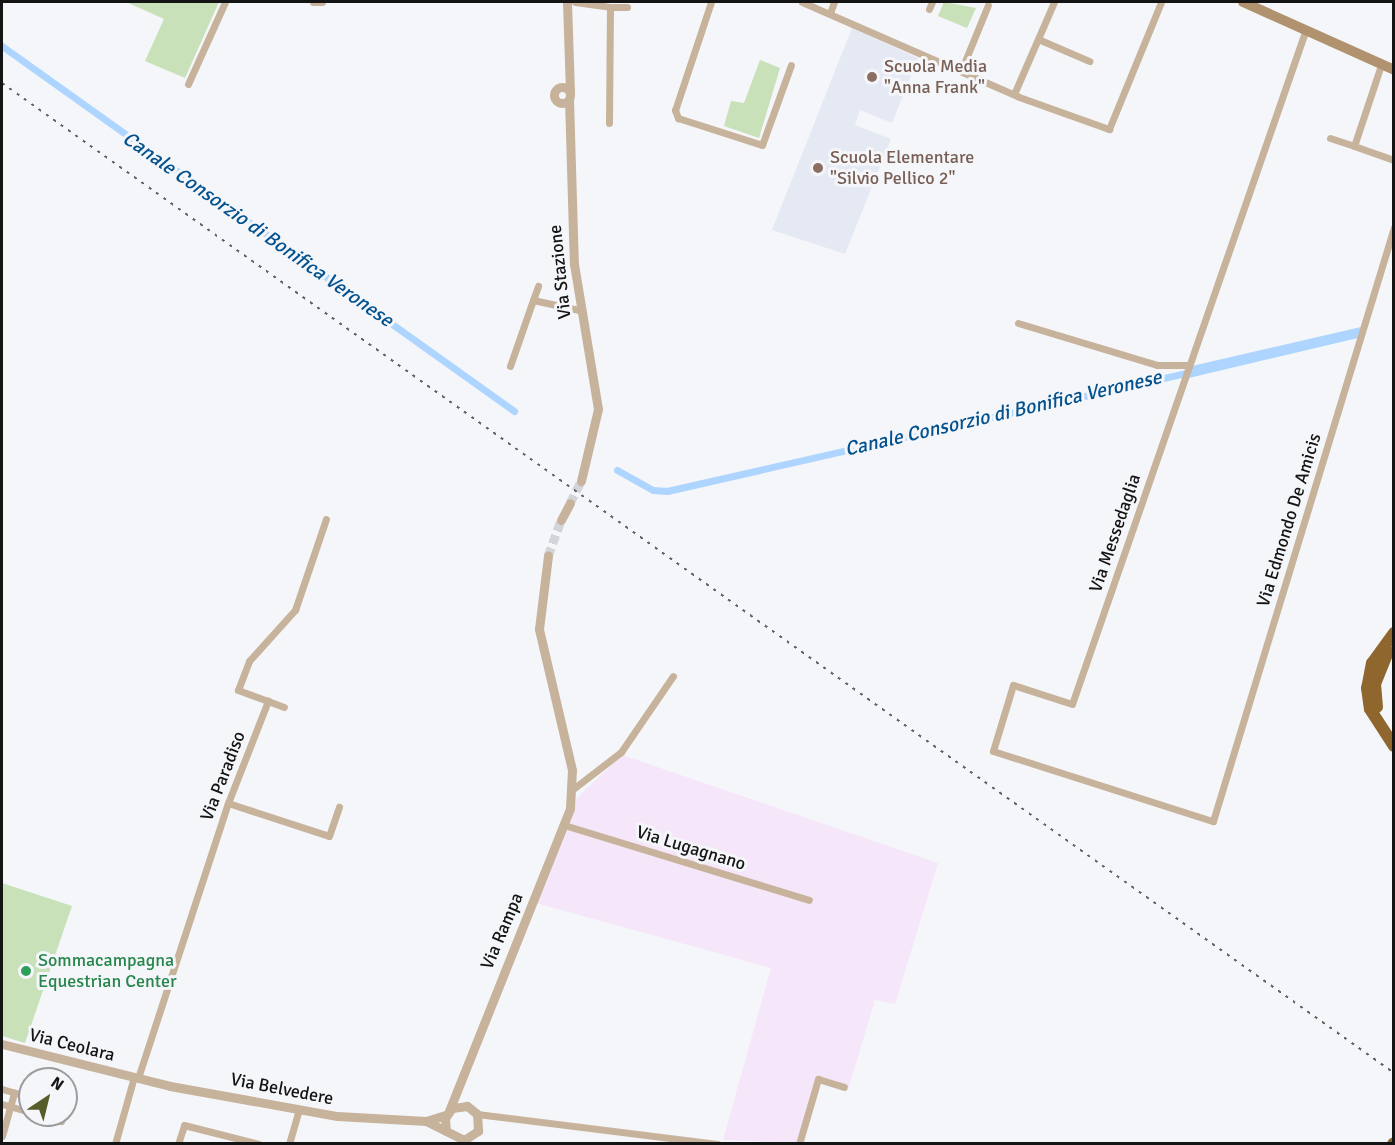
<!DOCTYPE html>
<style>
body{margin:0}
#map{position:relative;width:1395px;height:1145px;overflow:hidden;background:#f5f6f9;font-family:Signika,sans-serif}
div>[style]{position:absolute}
.industrial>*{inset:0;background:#f5e6f9}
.built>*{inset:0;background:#e5e9f3}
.green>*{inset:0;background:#c8e1b9}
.water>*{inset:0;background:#add5ff}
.canal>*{height:7px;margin:-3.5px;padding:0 3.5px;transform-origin:3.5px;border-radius:3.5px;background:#add5ff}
.tertiary-tunnel>*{height:9px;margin-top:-4.5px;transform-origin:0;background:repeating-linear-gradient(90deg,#d3d4d7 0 9px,transparent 0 13.5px)}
.minor>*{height:7px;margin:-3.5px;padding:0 3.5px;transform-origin:3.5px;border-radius:3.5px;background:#c7b39b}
.tertiary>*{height:9px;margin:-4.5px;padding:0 4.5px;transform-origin:4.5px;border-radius:4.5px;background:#c7b39b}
.tertiary>.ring{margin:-4.5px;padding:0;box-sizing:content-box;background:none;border:9px solid #c7b39b;border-radius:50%}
.secondary>*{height:10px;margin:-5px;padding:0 5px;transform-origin:5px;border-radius:5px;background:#b0926e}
.motorway>*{height:12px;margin:-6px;padding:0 6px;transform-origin:6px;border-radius:6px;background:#8f662d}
.rail>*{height:2px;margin-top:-1px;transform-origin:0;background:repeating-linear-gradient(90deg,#616163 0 3px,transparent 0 9px)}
.dots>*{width:16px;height:16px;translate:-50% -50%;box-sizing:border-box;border:3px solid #f5f6f9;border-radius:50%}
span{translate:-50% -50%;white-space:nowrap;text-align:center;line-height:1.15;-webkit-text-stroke:6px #f5f6f9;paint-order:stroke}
.education-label{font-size:18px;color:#785e54}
.left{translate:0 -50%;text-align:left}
.street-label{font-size:18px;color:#141415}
.leisure-label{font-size:18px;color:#27864d}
.water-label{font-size:20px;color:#03528f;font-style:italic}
.frame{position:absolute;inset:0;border:3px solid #141415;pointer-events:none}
.north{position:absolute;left:18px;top:1067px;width:60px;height:60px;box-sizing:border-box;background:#f5f6f9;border:2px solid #9b9c9e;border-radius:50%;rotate:35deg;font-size:16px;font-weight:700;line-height:24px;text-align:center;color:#141415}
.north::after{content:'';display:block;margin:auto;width:21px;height:27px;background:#565c2a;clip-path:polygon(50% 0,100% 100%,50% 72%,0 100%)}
</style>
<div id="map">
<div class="industrial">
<i style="clip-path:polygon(622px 755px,938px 863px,895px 1004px,875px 1000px,848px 1090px,821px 1082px,803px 1143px,723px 1140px,771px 968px,536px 903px,578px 797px)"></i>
</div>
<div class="built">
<i style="clip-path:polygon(852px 28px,918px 58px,892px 123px,860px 110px,855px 125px,891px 139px,845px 254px,772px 230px)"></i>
</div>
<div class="green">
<i style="clip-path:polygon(126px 2px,219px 2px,185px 78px,145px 61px,164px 19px)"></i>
<i style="clip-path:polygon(944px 2px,976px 8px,967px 28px,938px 16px)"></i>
<i style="clip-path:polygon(760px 60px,780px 68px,759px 138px,724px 126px,731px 101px,744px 103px)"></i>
<i style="clip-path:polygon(2px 883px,72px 906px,25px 1043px,2px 1036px)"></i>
</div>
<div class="water">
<i style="clip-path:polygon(1361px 327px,1358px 338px,1189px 378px,1192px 366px)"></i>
</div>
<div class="canal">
<i style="left:2px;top:46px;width:629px;rotate:35.48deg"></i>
<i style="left:617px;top:470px;width:41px;rotate:29.1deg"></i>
<i style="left:653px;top:490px;width:14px;rotate:4deg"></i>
<i style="left:667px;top:491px;width:536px;rotate:-12.82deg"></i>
</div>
<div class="tertiary-tunnel">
<i style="left:570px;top:503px;width:25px;rotate:-63deg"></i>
<i style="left:548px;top:556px;width:38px;rotate:-70deg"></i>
</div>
<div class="minor">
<i style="left:313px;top:2px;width:9px"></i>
<i style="left:575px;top:2px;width:35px;rotate:8deg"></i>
<i style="left:610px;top:7px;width:116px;rotate:90.5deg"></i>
<i style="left:711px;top:2px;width:114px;rotate:108.4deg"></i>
<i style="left:675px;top:110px;width:9px;rotate:69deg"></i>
<i style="left:678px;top:118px;width:88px;rotate:17.8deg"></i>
<i style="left:762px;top:145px;width:85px;rotate:-70.1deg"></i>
<i style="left:802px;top:2px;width:237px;rotate:23.6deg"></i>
<i style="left:1019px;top:97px;width:96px;rotate:19.6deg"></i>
<i style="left:1109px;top:129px;width:137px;rotate:-67.7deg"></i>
<i style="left:610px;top:7px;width:17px"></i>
<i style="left:929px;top:9px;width:8px;rotate:-67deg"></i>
<i style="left:830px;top:13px;width:12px;rotate:-70deg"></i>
<i style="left:1306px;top:29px;width:714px;rotate:109.12deg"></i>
<i style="left:1072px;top:704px;width:62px;rotate:-162.1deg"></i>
<i style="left:1013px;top:685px;width:69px;rotate:106.9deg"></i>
<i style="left:993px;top:751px;width:231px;rotate:17.7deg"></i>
<i style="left:1213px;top:821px;width:621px;rotate:-73.05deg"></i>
<i style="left:1038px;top:39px;width:56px;rotate:23.3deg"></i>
<i style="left:1381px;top:65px;width:85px;rotate:108.4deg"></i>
<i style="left:1354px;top:146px;width:42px;rotate:19.3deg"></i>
<i style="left:961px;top:71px;width:71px;rotate:-67.8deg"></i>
<i style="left:188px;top:84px;width:90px;rotate:-65.7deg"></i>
<i style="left:1014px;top:94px;width:100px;rotate:-66.5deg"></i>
<i style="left:1330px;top:138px;width:25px;rotate:18deg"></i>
<i style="left:533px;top:300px;width:15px;rotate:-70deg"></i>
<i style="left:1018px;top:323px;width:145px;rotate:16.8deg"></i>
<i style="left:1157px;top:365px;width:32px"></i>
<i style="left:510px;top:366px;width:70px;rotate:-70.8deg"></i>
<i style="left:533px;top:300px;width:47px;rotate:12.3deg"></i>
<i style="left:268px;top:701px;width:17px;rotate:21deg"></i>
<i style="left:573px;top:789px;width:61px;rotate:-37.6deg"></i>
<i style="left:621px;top:752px;width:92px;rotate:-55.6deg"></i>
<i style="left:228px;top:803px;width:106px;rotate:18.1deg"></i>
<i style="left:329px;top:836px;width:31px;rotate:-71deg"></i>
<i style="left:564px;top:825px;width:256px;rotate:17deg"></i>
<i style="left:138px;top:1078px;width:289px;rotate:-71.9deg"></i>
<i style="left:228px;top:803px;width:110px;rotate:-68.6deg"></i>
<i style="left:268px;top:701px;width:32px;rotate:-160deg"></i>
<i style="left:238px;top:690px;width:31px;rotate:-69deg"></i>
<i style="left:249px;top:661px;width:69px;rotate:-48deg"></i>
<i style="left:295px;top:610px;width:96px;rotate:-71.2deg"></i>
<i style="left:2px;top:1089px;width:29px;rotate:16deg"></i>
<i style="left:2px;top:1104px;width:29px;rotate:16deg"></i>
<i style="left:477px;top:1114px;width:242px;rotate:7.1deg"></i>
<i style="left:40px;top:1115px;width:22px;rotate:16deg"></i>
<i style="left:61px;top:1121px;width:6px;rotate:-72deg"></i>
<i style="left:2px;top:1136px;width:45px;rotate:-74.4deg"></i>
<i style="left:115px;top:1144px;width:70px;rotate:-74.2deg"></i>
<i style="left:178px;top:1144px;width:20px;rotate:-72deg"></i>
<i style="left:184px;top:1125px;width:77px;rotate:14.2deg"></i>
<i style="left:289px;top:1144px;width:35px;rotate:-74deg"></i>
<i style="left:799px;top:1144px;width:68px;rotate:-73.7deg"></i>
<i style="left:818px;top:1079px;width:27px;rotate:17deg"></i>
</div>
<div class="tertiary">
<i style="left:567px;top:2px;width:91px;rotate:88.1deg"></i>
<i class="ring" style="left:554px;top:87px;width:7px;height:7px"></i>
<i style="left:569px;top:99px;width:165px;rotate:88.3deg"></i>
<i style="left:574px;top:264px;width:147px;rotate:80.6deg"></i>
<i style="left:598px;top:409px;width:74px;rotate:103.3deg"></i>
<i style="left:561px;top:520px;width:19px;rotate:-62deg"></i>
<i style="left:2px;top:1044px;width:173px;rotate:14deg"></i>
<i style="left:170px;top:1086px;width:170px;rotate:10.2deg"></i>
<i style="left:337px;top:1116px;width:89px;rotate:3.2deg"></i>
<i style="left:426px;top:1121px;width:21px;rotate:-17deg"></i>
<i style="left:449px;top:1111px;width:326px;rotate:-68.2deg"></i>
<i style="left:570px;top:808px;width:38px;rotate:-87deg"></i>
<i style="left:572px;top:770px;width:145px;rotate:-103.2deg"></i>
<i style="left:539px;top:629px;width:74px;rotate:-83deg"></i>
<i style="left:426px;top:1121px;width:42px;rotate:26.6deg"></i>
<i style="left:464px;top:1140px;width:17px;rotate:-33deg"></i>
<i style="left:478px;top:1131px;width:17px;rotate:-93deg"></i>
<i style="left:477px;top:1114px;width:13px;rotate:-141deg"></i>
<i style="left:467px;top:1106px;width:15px;rotate:172deg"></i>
<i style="left:452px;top:1108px;width:12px;rotate:125deg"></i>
<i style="left:445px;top:1118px;width:13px;rotate:86deg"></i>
</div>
<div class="secondary">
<i style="left:1243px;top:2px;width:166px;rotate:24.2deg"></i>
</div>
<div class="motorway">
<i style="left:1394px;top:633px;width:37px;rotate:126deg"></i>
<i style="left:1372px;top:663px;width:25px;rotate:101deg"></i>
<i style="left:1367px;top:688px;width:21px;rotate:82deg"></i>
<i style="left:1370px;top:709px;width:44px;rotate:57deg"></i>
<i style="left:1377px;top:707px;width:23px;rotate:-95deg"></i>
<i style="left:1375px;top:684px;width:35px;rotate:-68deg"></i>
<i style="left:1393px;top:1144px;width:1px;rotate:-45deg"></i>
</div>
<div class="rail">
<i style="left:2px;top:83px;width:1708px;rotate:35.42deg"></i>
</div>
<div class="dots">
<i style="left:872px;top:77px;background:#8d6e63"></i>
<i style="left:818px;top:168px;background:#8d6e63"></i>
<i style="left:26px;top:971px;background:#2e9e5b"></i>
</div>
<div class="education-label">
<span class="left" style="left:884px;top:77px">Scuola Media<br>"Anna Frank"</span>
<span class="left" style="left:830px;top:168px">Scuola Elementare<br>"Silvio Pellico 2"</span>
</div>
<div class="street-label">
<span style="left:560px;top:272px;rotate:-96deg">Via Stazione</span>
<span style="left:1289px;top:520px;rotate:-73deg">Via Edmondo De Amicis</span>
<span style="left:1115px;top:533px;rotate:-71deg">Via Messedaglia</span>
<span style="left:223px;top:776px;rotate:-69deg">Via Paradiso</span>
<span style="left:691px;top:848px;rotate:17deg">Via Lugagnano</span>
<span style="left:502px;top:931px;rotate:-67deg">Via Rampa</span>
<span style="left:72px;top:1045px;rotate:14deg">Via Ceolara</span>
<span style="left:282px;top:1089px;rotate:11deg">Via Belvedere</span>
</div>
<div class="leisure-label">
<span class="left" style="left:38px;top:971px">Sommacampagna<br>Equestrian Center</span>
</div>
<div class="water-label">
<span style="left:258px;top:229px;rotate:35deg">Canale Consorzio di Bonifica Veronese</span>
<span style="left:1003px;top:413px;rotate:-13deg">Canale Consorzio di Bonifica Veronese</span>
</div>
<div class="frame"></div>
<div class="north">N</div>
</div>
